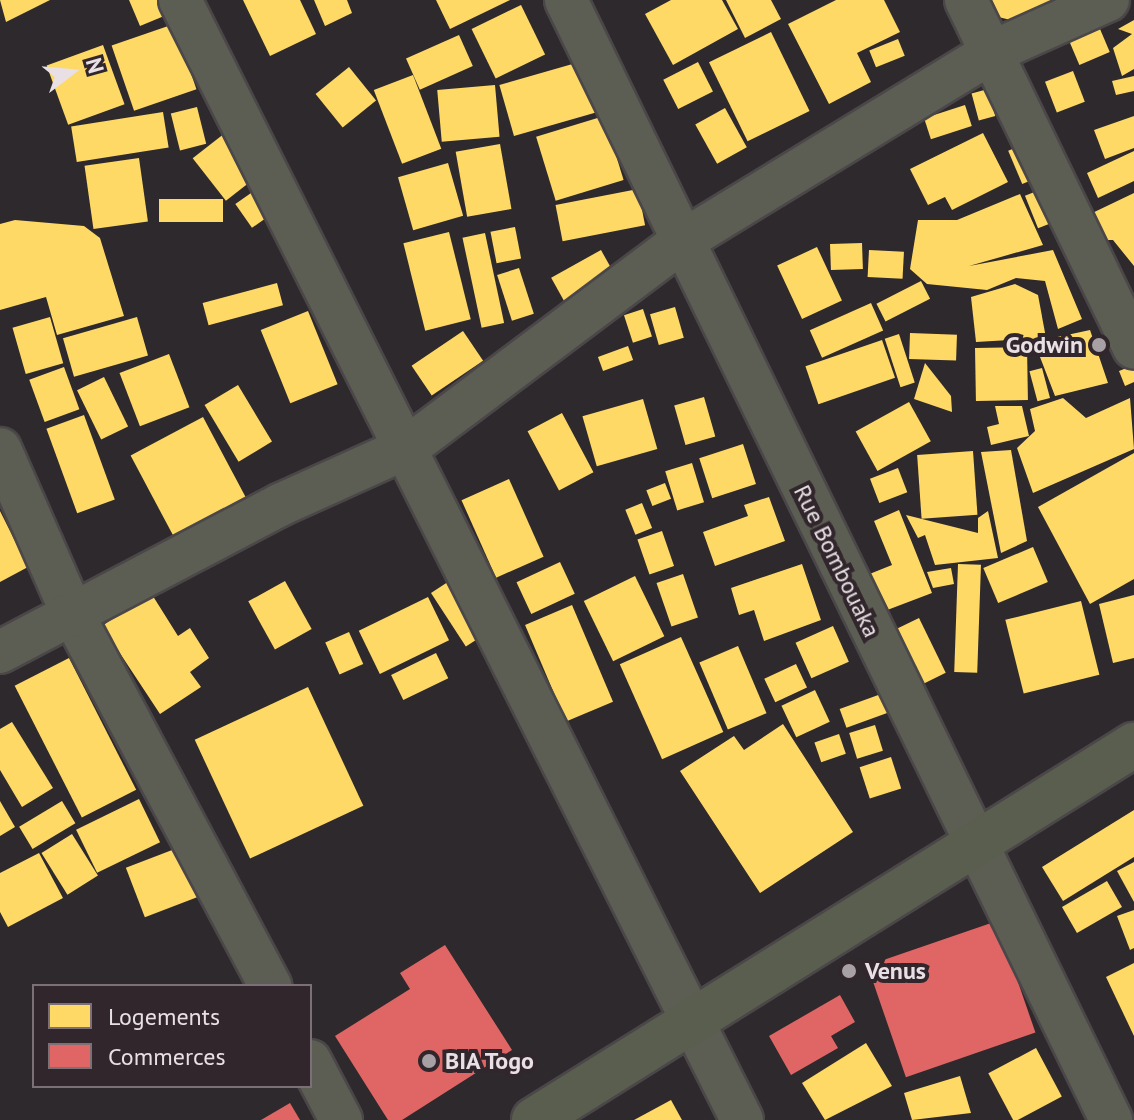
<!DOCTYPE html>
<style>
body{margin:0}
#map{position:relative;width:1134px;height:1120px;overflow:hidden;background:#2e292c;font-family:"PT Sans",sans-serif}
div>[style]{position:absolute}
.homes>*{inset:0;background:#ffd966;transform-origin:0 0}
.shops>*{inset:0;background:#e06666;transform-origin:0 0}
.roads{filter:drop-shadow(2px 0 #4b4749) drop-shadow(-2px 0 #4b4749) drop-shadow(0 2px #4b4749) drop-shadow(0 -2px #4b4749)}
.minor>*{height:42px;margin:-21px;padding:0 21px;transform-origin:21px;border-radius:21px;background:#5c5d53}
.secondary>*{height:44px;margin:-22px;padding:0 22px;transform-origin:22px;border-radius:22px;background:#5a5e4f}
.dots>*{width:22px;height:22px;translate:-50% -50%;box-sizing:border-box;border:4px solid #31262c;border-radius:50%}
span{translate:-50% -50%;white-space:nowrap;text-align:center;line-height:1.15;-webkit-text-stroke:8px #31262c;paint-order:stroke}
.poi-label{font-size:24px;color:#e8e0e4;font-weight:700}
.right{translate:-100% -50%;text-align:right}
.left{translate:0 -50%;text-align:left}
.street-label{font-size:24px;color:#e8e0e4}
.legend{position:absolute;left:32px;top:984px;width:280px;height:104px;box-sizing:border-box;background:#31262c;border:2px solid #7a7076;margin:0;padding:10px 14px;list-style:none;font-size:24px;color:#e8e0e4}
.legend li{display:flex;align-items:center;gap:16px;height:40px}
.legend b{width:40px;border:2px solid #7a7076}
.north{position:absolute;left:32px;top:32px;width:80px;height:80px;-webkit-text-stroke:6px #31262c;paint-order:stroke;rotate:74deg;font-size:22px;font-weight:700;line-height:32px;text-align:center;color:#e8e0e4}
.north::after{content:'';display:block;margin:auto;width:28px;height:36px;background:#e8e0e4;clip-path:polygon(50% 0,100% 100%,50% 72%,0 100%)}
</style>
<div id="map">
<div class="homes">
<i style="clip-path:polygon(0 0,50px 0,6px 22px)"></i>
<i style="clip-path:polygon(129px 0,163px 0,169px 14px,140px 26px)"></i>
<i style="clip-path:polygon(243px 0,300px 0,316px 34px,270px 56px)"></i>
<i style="clip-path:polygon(314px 0,347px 0,352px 13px,325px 26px)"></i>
<i style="clip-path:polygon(436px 0,510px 0,450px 29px)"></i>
<i style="clip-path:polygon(671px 0,722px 0,738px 29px,673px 65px,645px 14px)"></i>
<i style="clip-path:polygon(726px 0,771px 0,781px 19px,745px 38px)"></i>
<i style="clip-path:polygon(836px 0,884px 0,900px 32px,857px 53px,871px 82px,829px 104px,788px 24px)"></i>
<i style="clip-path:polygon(983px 0,1062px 0,1023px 23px,990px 15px)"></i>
<i style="left:521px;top:5px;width:55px;height:55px;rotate:64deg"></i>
<i style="clip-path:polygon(1134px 20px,1134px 69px,1122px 76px,1113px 48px,1132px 34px,1118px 29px)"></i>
<i style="left:174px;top:24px;width:69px;height:66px;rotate:71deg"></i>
<i style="left:1100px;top:29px;width:25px;height:33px;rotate:67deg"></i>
<i style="left:771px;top:32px;width:88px;height:69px;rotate:64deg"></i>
<i style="left:459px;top:35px;width:34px;height:58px;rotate:66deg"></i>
<i style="left:898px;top:39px;width:18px;height:31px;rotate:68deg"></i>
<i style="left:103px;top:45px;width:63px;height:60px;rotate:70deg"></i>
<i style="left:583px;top:61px;width:53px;height:87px;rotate:74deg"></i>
<i style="left:698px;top:62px;width:33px;height:39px;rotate:63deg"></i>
<i style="left:349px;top:67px;width:43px;height:43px;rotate:51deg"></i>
<i style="left:1073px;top:71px;width:33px;height:30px;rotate:69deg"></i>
<i style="left:413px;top:75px;width:79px;height:42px;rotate:69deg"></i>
<i style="clip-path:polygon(1134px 76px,1134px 91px,1116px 95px,1112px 81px)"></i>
<i style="left:495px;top:85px;width:52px;height:58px;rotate:85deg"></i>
<i style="left:988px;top:89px;width:28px;height:17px;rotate:75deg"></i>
<i style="left:965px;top:105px;width:22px;height:43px;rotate:72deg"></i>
<i style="left:197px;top:107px;width:38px;height:27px;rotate:76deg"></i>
<i style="left:725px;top:108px;width:45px;height:34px;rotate:61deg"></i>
<i style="left:163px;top:112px;width:36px;height:93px;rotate:81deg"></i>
<i style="left:604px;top:116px;width:67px;height:71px;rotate:73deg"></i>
<i style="clip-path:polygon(1134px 116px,1134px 148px,1105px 159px,1094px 130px)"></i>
<i style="left:225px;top:133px;width:54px;height:41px;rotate:52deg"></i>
<i style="clip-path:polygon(983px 133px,1008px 182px,952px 210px,945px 197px,928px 205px,910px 169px)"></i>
<i style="left:500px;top:144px;width:66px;height:45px;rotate:80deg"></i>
<i style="left:1022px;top:145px;width:36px;height:15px;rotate:67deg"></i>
<i style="clip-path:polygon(1134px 151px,1134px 181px,1098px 198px,1087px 173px)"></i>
<i style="left:139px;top:158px;width:64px;height:55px;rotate:82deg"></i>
<i style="left:448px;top:163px;width:55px;height:52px;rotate:74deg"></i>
<i style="left:264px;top:184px;width:29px;height:35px;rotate:55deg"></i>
<i style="left:638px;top:189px;width:37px;height:84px;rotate:79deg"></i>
<i style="left:1037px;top:191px;width:35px;height:13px;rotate:68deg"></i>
<i style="clip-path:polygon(1134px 193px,1134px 266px,1113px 240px,1096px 240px,1086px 216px)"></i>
<i style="clip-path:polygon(1020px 194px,1043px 245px,969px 266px,1053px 250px,1082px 319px,1058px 329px,1045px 281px,1016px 278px,987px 290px,927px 284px,910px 269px,918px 220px,957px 220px)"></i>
<i style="left:159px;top:199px;width:64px;height:23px"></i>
<i style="clip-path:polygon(15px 220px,84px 226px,100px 238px,124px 316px,57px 335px,46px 297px,0 310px,0 224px)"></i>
<i style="left:515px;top:227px;width:32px;height:25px;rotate:79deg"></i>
<i style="left:449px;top:232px;width:90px;height:47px;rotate:76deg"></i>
<i style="left:485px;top:233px;width:92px;height:23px;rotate:78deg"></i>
<i style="left:862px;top:243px;width:26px;height:32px;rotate:88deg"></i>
<i style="left:817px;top:247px;width:59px;height:44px;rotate:65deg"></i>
<i style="left:601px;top:250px;width:29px;height:57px;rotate:61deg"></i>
<i style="left:869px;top:250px;width:35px;height:27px;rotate:3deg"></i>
<i style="left:519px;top:268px;width:48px;height:23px;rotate:72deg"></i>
<i style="left:921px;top:281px;width:20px;height:50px;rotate:63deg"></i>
<i style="left:277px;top:283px;width:23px;height:77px;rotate:75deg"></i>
<i style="clip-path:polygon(1015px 284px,1038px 295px,1046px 338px,976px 342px,971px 297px)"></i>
<i style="left:871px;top:303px;width:30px;height:67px;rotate:66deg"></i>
<i style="left:675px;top:307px;width:32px;height:26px;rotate:74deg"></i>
<i style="left:643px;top:309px;width:29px;height:20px;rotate:72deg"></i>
<i style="left:308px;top:311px;width:79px;height:51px;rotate:68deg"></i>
<i style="left:50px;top:317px;width:48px;height:39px;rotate:74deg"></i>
<i style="left:137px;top:317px;width:40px;height:77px;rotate:74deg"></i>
<i style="clip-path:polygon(1090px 330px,1108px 383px,1055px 396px,1040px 357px,1055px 349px,1053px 338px)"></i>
<i style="left:463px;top:331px;width:36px;height:62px;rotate:56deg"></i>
<i style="left:910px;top:333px;width:47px;height:26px;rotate:2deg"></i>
<i style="left:899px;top:334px;width:51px;height:15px;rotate:72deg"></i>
<i style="left:882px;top:340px;width:40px;height:81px;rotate:71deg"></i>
<i style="left:628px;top:346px;width:15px;height:32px;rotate:70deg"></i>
<i style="left:1027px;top:347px;width:53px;height:52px;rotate:89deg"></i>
<i style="left:169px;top:354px;width:57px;height:53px;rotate:69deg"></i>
<i style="clip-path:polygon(925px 363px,951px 396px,952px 412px,914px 399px)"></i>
<i style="clip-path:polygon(1134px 365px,1134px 382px,1125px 386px,1119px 371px)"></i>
<i style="left:64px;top:367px;width:45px;height:37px;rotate:70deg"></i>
<i style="left:1042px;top:368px;width:31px;height:13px;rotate:75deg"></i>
<i style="left:104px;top:377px;width:55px;height:30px;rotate:64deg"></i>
<i style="left:238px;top:385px;width:66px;height:39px;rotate:59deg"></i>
<i style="left:704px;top:397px;width:41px;height:31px;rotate:74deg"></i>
<i style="clip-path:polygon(1063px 398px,1086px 418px,1130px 398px,1134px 449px,1033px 493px,1017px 448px,1035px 431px,1030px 409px)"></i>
<i style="left:643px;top:399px;width:52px;height:63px;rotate:74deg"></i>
<i style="left:909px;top:402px;width:45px;height:61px;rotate:61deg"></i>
<i style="clip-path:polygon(995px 406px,1022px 406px,1029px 436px,991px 445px,987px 427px,999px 424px)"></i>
<i style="left:562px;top:413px;width:67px;height:39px;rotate:62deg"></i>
<i style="left:84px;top:415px;width:90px;height:40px;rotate:70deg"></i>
<i style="left:203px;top:417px;width:93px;height:82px;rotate:62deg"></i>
<i style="left:743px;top:444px;width:42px;height:46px;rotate:72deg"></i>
<i style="clip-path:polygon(1011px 450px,1027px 541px,1001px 553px,981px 452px)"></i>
<i style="left:973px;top:451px;width:64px;height:56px;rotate:86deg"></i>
<i style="clip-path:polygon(1134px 453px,1134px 579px,1090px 604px,1038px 507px)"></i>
<i style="left:692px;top:463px;width:41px;height:28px;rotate:73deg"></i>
<i style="left:898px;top:468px;width:26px;height:30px;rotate:69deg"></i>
<i style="left:509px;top:479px;width:85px;height:52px;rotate:66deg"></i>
<i style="left:665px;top:483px;width:17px;height:20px;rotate:69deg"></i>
<i style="clip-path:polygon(769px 497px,785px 541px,715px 566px,703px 532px,748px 516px,744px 505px)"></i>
<i style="left:642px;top:503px;width:27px;height:18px;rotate:68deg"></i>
<i style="clip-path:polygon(899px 510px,932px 593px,882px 612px,867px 575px,892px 565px,874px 521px)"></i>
<i style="clip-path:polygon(0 511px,28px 567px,0 582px)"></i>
<i style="clip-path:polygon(988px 511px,998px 558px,935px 565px,925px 535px,918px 538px,906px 515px,978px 533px,978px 518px)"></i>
<i style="left:662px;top:531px;width:37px;height:26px;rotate:71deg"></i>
<i style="left:1033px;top:547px;width:38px;height:54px;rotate:67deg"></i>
<i style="left:560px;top:562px;width:35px;height:48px;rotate:65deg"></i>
<i style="clip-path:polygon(802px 564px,821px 620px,764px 641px,754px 610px,739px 615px,731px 588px)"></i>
<i style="left:958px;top:564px;width:23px;height:108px;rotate:2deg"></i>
<i style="clip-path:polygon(951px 568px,954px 584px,933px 588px,927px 572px)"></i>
<i style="left:683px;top:574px;width:46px;height:28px;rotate:71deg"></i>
<i style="left:457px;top:576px;width:64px;height:31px;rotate:57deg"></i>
<i style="left:635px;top:576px;width:67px;height:57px;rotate:64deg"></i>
<i style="left:285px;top:581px;width:55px;height:42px;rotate:61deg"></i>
<i style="clip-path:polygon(151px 593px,178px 636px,190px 628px,209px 658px,190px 672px,201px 687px,160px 714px,102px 626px)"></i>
<i style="clip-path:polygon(1134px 595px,1134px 658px,1113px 663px,1099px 604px)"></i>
<i style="left:428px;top:597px;width:48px;height:77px;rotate:64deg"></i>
<i style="left:1081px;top:601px;width:76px;height:78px;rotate:76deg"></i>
<i style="left:572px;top:605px;width:105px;height:51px;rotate:67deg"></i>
<i style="left:919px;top:618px;width:61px;height:27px;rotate:64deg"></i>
<i style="left:833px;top:626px;width:39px;height:41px;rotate:66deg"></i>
<i style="left:349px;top:632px;width:35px;height:26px;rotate:66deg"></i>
<i style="left:681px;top:637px;width:104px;height:67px;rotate:66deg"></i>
<i style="left:738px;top:646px;width:73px;height:42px;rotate:67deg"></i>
<i style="left:436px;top:653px;width:28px;height:50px;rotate:64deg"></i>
<i style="left:69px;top:658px;width:148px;height:61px;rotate:63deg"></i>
<i style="left:796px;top:664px;width:26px;height:35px;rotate:65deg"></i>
<i style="left:308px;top:687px;width:131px;height:125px;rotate:65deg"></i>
<i style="left:815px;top:690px;width:35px;height:37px;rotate:65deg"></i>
<i style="left:881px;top:694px;width:20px;height:44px;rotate:70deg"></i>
<i style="clip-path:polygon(12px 722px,53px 788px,22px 807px,0 770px,0 729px)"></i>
<i style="clip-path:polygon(783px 724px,853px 832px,760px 893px,680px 771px,734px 736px,744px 750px)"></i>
<i style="left:875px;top:725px;width:27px;height:27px;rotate:73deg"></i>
<i style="left:839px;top:734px;width:21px;height:26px;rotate:71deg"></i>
<i style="left:891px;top:757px;width:33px;height:33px;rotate:72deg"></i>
<i style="left:139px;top:799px;width:48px;height:70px;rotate:64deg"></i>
<i style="clip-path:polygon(0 801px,15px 827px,0 836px)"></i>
<i style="left:62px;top:801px;width:26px;height:50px;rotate:59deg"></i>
<i style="clip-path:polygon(1134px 810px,1134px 857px,1063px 901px,1042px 867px)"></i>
<i style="left:72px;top:834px;width:49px;height:36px;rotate:58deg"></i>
<i style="left:180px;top:847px;width:53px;height:58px;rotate:69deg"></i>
<i style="clip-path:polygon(39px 853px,63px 898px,8px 927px,0 912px,0 873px)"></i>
<i style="clip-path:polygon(1134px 862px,1134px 902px,1117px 871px)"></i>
<i style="left:1107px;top:881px;width:30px;height:52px;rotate:60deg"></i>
<i style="clip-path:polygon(1134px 910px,1134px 948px,1130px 950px,1117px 916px)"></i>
<i style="clip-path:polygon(1134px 963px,1134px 1036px,1106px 977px)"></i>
<i style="clip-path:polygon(866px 1043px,892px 1086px,825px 1120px,802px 1083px)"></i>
<i style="left:1036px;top:1048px;width:55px;height:54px;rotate:62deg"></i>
<i style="clip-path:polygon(960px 1076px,971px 1113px,912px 1120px,904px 1093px)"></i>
<i style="clip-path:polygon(671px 1100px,682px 1120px,634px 1120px)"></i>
</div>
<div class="shops">
<i style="left:997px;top:921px;width:118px;height:137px;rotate:71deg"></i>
<i style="clip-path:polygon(445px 945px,512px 1050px,402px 1120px,388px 1120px,335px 1036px,410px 989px,400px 973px)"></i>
<i style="clip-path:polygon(840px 995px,855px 1022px,831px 1036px,838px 1048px,791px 1075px,769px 1036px)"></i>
<i style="clip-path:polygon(290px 1103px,300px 1120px,261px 1120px)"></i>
</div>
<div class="roads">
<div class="minor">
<i style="left:180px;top:0;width:1253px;rotate:63.35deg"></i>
<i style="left:566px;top:0;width:1246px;rotate:64.05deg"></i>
<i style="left:966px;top:0;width:386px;rotate:64.2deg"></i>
<i style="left:0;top:449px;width:177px;rotate:66.3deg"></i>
<i style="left:71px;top:611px;width:425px;rotate:62deg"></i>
<i style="left:0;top:652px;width:318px;rotate:-27.7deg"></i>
<i style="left:282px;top:504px;width:138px;rotate:-24.3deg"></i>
<i style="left:408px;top:447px;width:341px;rotate:-36.9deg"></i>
<i style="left:681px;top:242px;width:364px;rotate:-31.4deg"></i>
<i style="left:992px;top:52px;width:127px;rotate:-24.1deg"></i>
<i style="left:310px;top:1061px;width:67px;rotate:62.3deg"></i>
</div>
<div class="secondary">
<i style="left:534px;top:1120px;width:708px;rotate:-32.01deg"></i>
</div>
</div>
<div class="dots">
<i style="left:1099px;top:345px;background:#a7a0a4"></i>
<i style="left:849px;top:971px;background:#a7a0a4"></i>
<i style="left:429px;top:1061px;background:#a7a0a4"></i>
</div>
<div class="poi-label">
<span class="right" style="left:1083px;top:345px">Godwin</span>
<span class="left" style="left:865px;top:971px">Venus</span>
<span class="left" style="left:445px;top:1061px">BIA Togo</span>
</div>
<div class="street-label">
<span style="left:837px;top:561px;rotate:64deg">Rue Bombouaka</span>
</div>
<ul class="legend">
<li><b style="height:22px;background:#ffd966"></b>Logements</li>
<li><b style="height:22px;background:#e06666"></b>Commerces</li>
</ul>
<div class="north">N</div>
</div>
